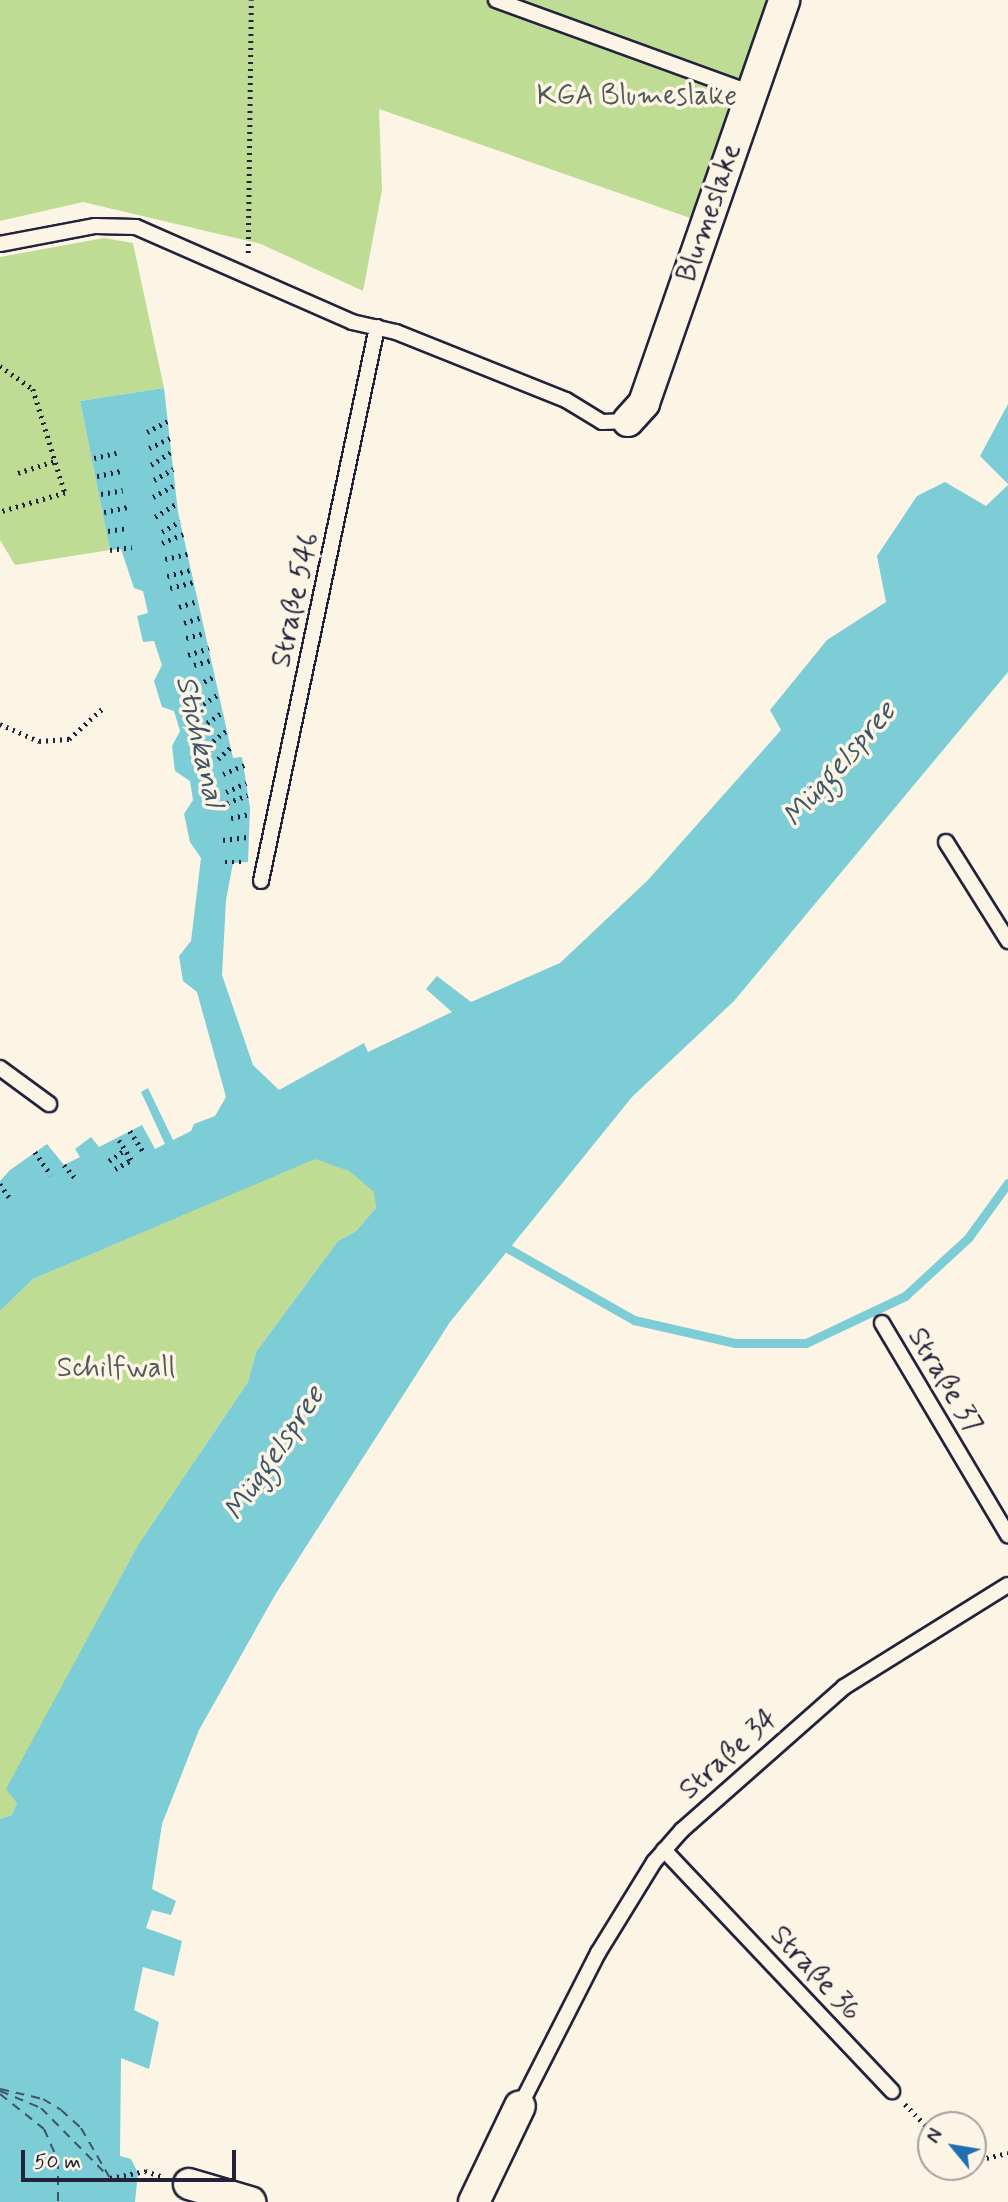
<!DOCTYPE html>
<meta charset="utf-8">
<style>
body{margin:0}
#map{position:relative;width:1008px;height:2202px;overflow:hidden;background:#fcf5e5;font-family:Mynerve,sans-serif}
div>[style]{position:absolute}
.green>*{inset:0;background:#bedc94}
.water>*{inset:0;background:#7ccdd5}
.stream>*{height:9px;margin:-4.5px;padding:0 4.5px;transform-origin:4.5px;border-radius:4.5px;background:#7ccdd5}
.ferry>*{height:2px;margin-top:-1px;transform-origin:0;background:repeating-linear-gradient(90deg,#3d5569 0 9px,transparent 0 16px)}
.path>*{height:4.5px;margin-top:-2.25px;transform-origin:0;background:repeating-linear-gradient(90deg,#22223b 0 2px,transparent 0 7px)}
.roads{filter:drop-shadow(2px 0 #22223b) drop-shadow(-2px 0 #22223b) drop-shadow(0 2px #22223b) drop-shadow(0 -2px #22223b)}
.lane>*{height:14px;margin:-7px;padding:0 7px;transform-origin:7px;border-radius:7px;background:#fcf5e5}
.street>*{height:30px;margin:-15px;padding:0 15px;transform-origin:15px;border-radius:15px;background:#fcf5e5}
span{translate:-50% -50%;white-space:nowrap;text-align:center;line-height:1.15;-webkit-text-stroke:7px #fcf5e5;paint-order:stroke}
.park-label{font-size:28px;color:#515a56}
.street-label{font-size:28px;color:#22223b}
.water-label{font-size:30px;color:#3d5569;font-style:italic}
.north{position:absolute;left:917px;top:2111px;width:70px;height:70px;box-sizing:border-box;background:#fcf5e5;border:2px solid #a5a1a1;border-radius:50%;rotate:300deg;font-size:19px;font-weight:700;line-height:28px;text-align:center;color:#22223b}
.north::after{content:'';display:block;margin:auto;width:24px;height:32px;background:#1f6fb2;clip-path:polygon(50% 0,100% 100%,50% 72%,0 100%)}
.scale{position:absolute;left:21px;top:2150px;width:215px;height:32px;box-sizing:border-box;border:4px solid #22223b;border-top:0;padding-left:9px;font-size:21px;line-height:24px;white-space:nowrap;color:#22223b;-webkit-text-stroke:5px #fcf5e5;paint-order:stroke}
</style>
<div id="map">
<div class="green">
<i style="clip-path:polygon(0 0,775px 0,754px 58px,737px 89px,735px 96px,740px 99px,696px 220px,379px 109px,382px 190px,363px 291px,261px 244px,83px 202px,0 221px)"></i>
<i style="clip-path:polygon(104px 238px,133px 243px,164px 388px,80px 401px,110px 550px,15px 565px,0 540px,0 257px)"></i>
<i style="clip-path:polygon(315px 1158px,349px 1171px,375px 1192px,376px 1208px,356px 1231px,338px 1241px,256px 1352px,248px 1382px,138px 1545px,7px 1789px,17px 1803px,12px 1815px,0 1819px,0 1311px,33px 1279px)"></i>
</div>
<div class="water">
<i style="clip-path:polygon(164px 388px,178px 512px,233px 758px,242px 757px,250px 808px,248px 862px,233px 863px,226px 900px,222px 975px,253px 1065px,279px 1090px,364px 1043px,368px 1052px,452px 1012px,426px 989px,437px 976px,471px 1002px,560px 963px,648px 880px,781px 730px,770px 710px,827px 640px,886px 602px,877px 556px,917px 496px,945px 482px,986px 506px,1008px 485px,1008px 672px,734px 1001px,632px 1097px,450px 1322px,275px 1595px,199px 1730px,162px 1824px,152px 1889px,176px 1901px,171px 1915px,152px 1910px,146px 1928px,182px 1941px,174px 1976px,143px 1967px,134px 2010px,159px 2022px,149px 2069px,121px 2058px,120px 2156px,131px 2159px,138px 2173px,135px 2202px,0 2202px,0 1819px,12px 1815px,17px 1803px,6px 1789px,138px 1545px,248px 1382px,256px 1352px,338px 1241px,356px 1231px,376px 1208px,374px 1192px,349px 1171px,315px 1159px,33px 1279px,0 1311px,0 1181px,10px 1170px,47px 1144px,64px 1165px,80px 1157px,75px 1149px,91px 1137px,99px 1147px,142px 1125px,155px 1149px,165px 1144px,141px 1092px,148px 1088px,173px 1140px,191px 1131px,194px 1124px,215px 1116px,226px 1097px,197px 992px,183px 981px,179px 956px,191px 941px,201px 858px,190px 842px,184px 814px,193px 800px,190px 781px,175px 771px,172px 746px,180px 731px,174px 711px,162px 707px,154px 681px,162px 665px,154px 641px,143px 642px,137px 616px,148px 613px,143px 591px,134px 588px,121px 549px,110px 550px,80px 401px)"></i>
<i style="clip-path:polygon(1008px 404px,1008px 484px,980px 456px)"></i>
</div>
<div class="stream">
<i style="left:509px;top:1249px;width:144px;rotate:29.6deg"></i>
<i style="left:634px;top:1320px;width:104px;rotate:12.8deg"></i>
<i style="left:735px;top:1343px;width:71px"></i>
<i style="left:806px;top:1343px;width:110px;rotate:-25.4deg"></i>
<i style="left:905px;top:1296px;width:86px;rotate:-42.6deg"></i>
<i style="left:968px;top:1238px;width:68px;rotate:-54deg"></i>
</div>
<div class="ferry">
<i style="left:0;top:2089px;width:44px;rotate:13.1deg"></i>
<i style="left:43px;top:2099px;width:21px;rotate:31deg"></i>
<i style="left:61px;top:2110px;width:27px;rotate:42deg"></i>
<i style="left:81px;top:2128px;width:58px;rotate:59.9deg"></i>
<i style="left:0;top:2091px;width:44px;rotate:22.5deg"></i>
<i style="left:41px;top:2108px;width:94px;rotate:45.4deg"></i>
<i style="left:0;top:2094px;width:56px;rotate:38.5deg"></i>
<i style="left:44px;top:2129px;width:34px;rotate:66deg"></i>
<i style="left:58px;top:2160px;width:42px;rotate:90deg"></i>
</div>
<div class="path">
<i style="left:248px;top:253px;width:253px;rotate:-89.3deg"></i>
<i style="left:0;top:366px;width:40px;rotate:34.9deg"></i>
<i style="left:33px;top:389px;width:109px;rotate:72.9deg"></i>
<i style="left:65px;top:493px;width:68px;rotate:163.7deg"></i>
<i style="left:147px;top:432px;width:24px;rotate:-28deg"></i>
<i style="left:149px;top:448px;width:23px;rotate:-25deg"></i>
<i style="left:94px;top:458px;width:23px;rotate:-13deg"></i>
<i style="left:151px;top:465px;width:24px;rotate:-33deg"></i>
<i style="left:18px;top:473px;width:39px;rotate:-18deg"></i>
<i style="left:97px;top:476px;width:24px;rotate:-12deg"></i>
<i style="left:154px;top:480px;width:22px;rotate:-30deg"></i>
<i style="left:101px;top:494px;width:22px;rotate:-10deg"></i>
<i style="left:153px;top:497px;width:25px;rotate:-29deg"></i>
<i style="left:104px;top:512px;width:24px;rotate:-12deg"></i>
<i style="left:155px;top:517px;width:26px;rotate:-32deg"></i>
<i style="left:108px;top:531px;width:20px;rotate:-9deg"></i>
<i style="left:162px;top:532px;width:21px;rotate:-31deg"></i>
<i style="left:162px;top:543px;width:23px;rotate:-23deg"></i>
<i style="left:110px;top:550px;width:22px;rotate:-8deg"></i>
<i style="left:165px;top:559px;width:23px;rotate:-13deg"></i>
<i style="left:167px;top:576px;width:25px;rotate:-14deg"></i>
<i style="left:170px;top:588px;width:25px;rotate:-14deg"></i>
<i style="left:179px;top:607px;width:20px;rotate:-18deg"></i>
<i style="left:184px;top:623px;width:19px;rotate:-18deg"></i>
<i style="left:186px;top:638px;width:20px;rotate:-15deg"></i>
<i style="left:188px;top:655px;width:22px;rotate:-18deg"></i>
<i style="left:194px;top:665px;width:18px;rotate:-16deg"></i>
<i style="left:198px;top:685px;width:19px;rotate:-28deg"></i>
<i style="left:203px;top:704px;width:19px;rotate:-32deg"></i>
<i style="left:207px;top:723px;width:19px;rotate:-35deg"></i>
<i style="left:0;top:724px;width:43px;rotate:23.6deg"></i>
<i style="left:39px;top:741px;width:30px;rotate:-4deg"></i>
<i style="left:69px;top:739px;width:45px;rotate:-42.3deg"></i>
<i style="left:213px;top:741px;width:18px;rotate:-38deg"></i>
<i style="left:218px;top:759px;width:18px;rotate:-43deg"></i>
<i style="left:223px;top:774px;width:23px;rotate:-23deg"></i>
<i style="left:226px;top:792px;width:22px;rotate:-24deg"></i>
<i style="left:227px;top:803px;width:22px;rotate:-21deg"></i>
<i style="left:231px;top:818px;width:19px;rotate:-12deg"></i>
<i style="left:223px;top:840px;width:26px;rotate:-7deg"></i>
<i style="left:225px;top:862px;width:20px"></i>
<i style="left:130px;top:1131px;width:27px;rotate:57deg"></i>
<i style="left:35px;top:1152px;width:28px;rotate:55deg"></i>
<i style="left:109px;top:1161px;width:19px;rotate:-35deg"></i>
<i style="left:64px;top:1165px;width:18px;rotate:49deg"></i>
<i style="left:115px;top:1169px;width:18px;rotate:-29deg"></i>
<i style="left:131px;top:1160px;width:26px;rotate:-122deg"></i>
<i style="left:0;top:1184px;width:16px;rotate:55deg"></i>
<i style="left:905px;top:2104px;width:37px;rotate:46deg"></i>
<i style="left:973px;top:2161px;width:36px;rotate:-13deg"></i>
<i style="left:110px;top:2178px;width:36px;rotate:-11deg"></i>
<i style="left:145px;top:2171px;width:20px;rotate:18deg"></i>
</div>
<div class="roads">
<div class="lane">
<i style="left:496px;top:0;width:272px;rotate:20deg"></i>
<i style="left:0;top:244px;width:97px;rotate:-10.7deg"></i>
<i style="left:95px;top:226px;width:41px;rotate:1.4deg"></i>
<i style="left:136px;top:227px;width:236px;rotate:23.7deg"></i>
<i style="left:352px;top:322px;width:45px;rotate:12.8deg"></i>
<i style="left:396px;top:332px;width:183px;rotate:21.8deg"></i>
<i style="left:566px;top:400px;width:42px;rotate:31.4deg"></i>
<i style="left:602px;top:422px;width:26px;rotate:-2deg"></i>
<i style="left:946px;top:842px;width:117px;rotate:57.9deg"></i>
<i style="left:261px;top:881px;width:566px;rotate:-78.17deg"></i>
<i style="left:0;top:1068px;width:61px;rotate:36.3deg"></i>
<i style="left:882px;top:1323px;width:247px;rotate:59.3deg"></i>
<i style="left:664px;top:1850px;width:332px;rotate:46.6deg"></i>
<i style="left:520px;top:2106px;width:172px;rotate:-63deg"></i>
<i style="left:598px;top:1953px;width:107px;rotate:-58.4deg"></i>
<i style="left:654px;top:1862px;width:43px;rotate:-48.8deg"></i>
<i style="left:682px;top:1830px;width:216px;rotate:-41.4deg"></i>
<i style="left:844px;top:1687px;width:193px;rotate:-31.9deg"></i>
</div>
<div class="street">
<i style="left:628px;top:421px;width:24px;rotate:-48deg"></i>
<i style="left:644px;top:403px;width:427px;rotate:-70.8deg"></i>
<i style="left:189px;top:2184px;width:64px;rotate:16.4deg"></i>
<i style="left:474px;top:2202px;width:106px;rotate:-64.4deg"></i>
</div>
</div>
<div class="park-label">
<span style="left:637px;top:97px">KGA Blumeslake</span>
<span style="left:116px;top:1369px">Schilfwall</span>
</div>
<div class="street-label">
<span style="left:710px;top:213px;rotate:-71deg">Blumeslake</span>
<span style="left:296px;top:600px;rotate:-78deg">Straße 546</span>
<span style="left:944px;top:1381px;rotate:59deg">Straße 37</span>
<span style="left:729px;top:1755px;rotate:-42deg">Straße 34</span>
<span style="left:815px;top:1974px;rotate:47deg">Straße 36</span>
</div>
<div class="water-label">
<span style="left:199px;top:741px;rotate:77deg">Stichkanal</span>
<span style="left:840px;top:765px;rotate:-49deg">Müggelspree</span>
<span style="left:275px;top:1454px;rotate:-56deg">Müggelspree</span>
</div>
<div class="north">N</div>
<div class="scale">50 m</div>
</div>
